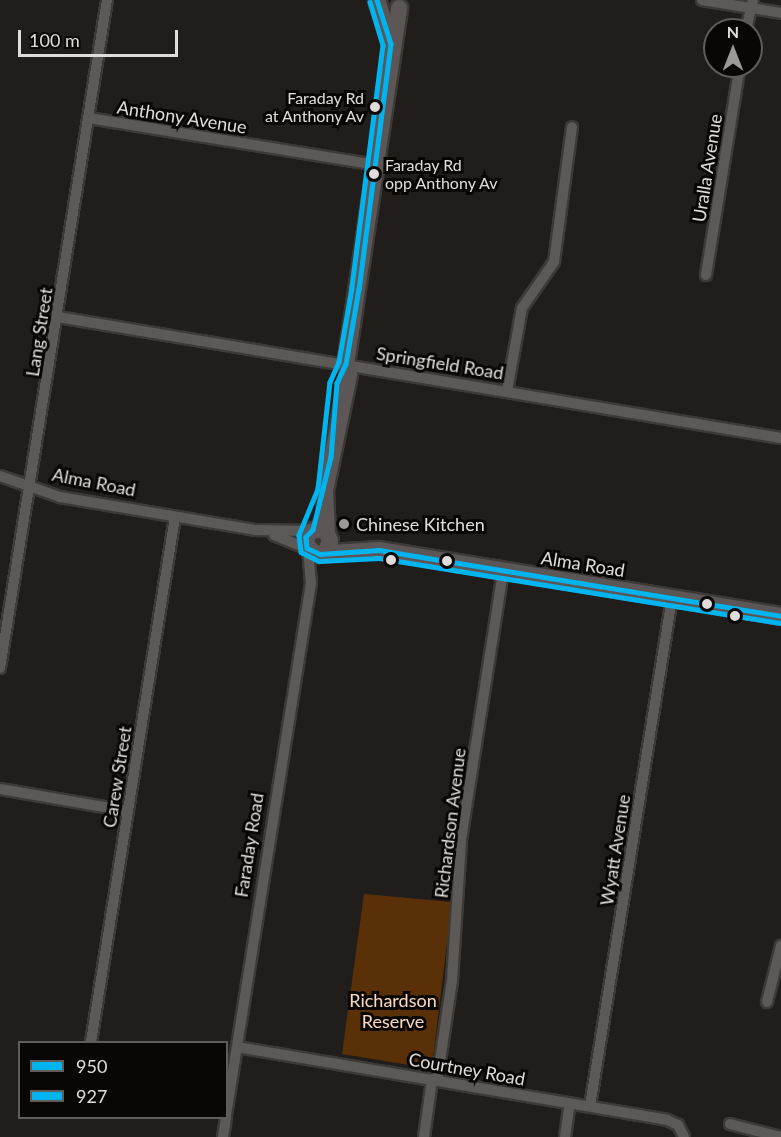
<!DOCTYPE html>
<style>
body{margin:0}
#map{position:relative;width:781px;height:1137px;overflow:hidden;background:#201d1a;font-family:Lato,sans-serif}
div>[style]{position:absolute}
.green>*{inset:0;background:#5a3008}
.roads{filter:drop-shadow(2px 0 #3c3a37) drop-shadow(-2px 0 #3c3a37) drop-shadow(0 2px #3c3a37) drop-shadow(0 -2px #3c3a37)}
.minor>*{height:10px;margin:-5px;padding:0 5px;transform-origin:5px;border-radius:5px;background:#5c5957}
.secondary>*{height:16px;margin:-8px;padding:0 8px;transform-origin:8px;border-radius:8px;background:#5c5756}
.bus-1>*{height:4.5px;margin:-2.25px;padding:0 2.25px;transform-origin:2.25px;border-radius:2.25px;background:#00b5ef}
.bus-2>*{height:4.5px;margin:-2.25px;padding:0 2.25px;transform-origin:2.25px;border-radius:2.25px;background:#00b5ef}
.dots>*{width:16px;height:16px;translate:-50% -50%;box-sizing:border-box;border:3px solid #090706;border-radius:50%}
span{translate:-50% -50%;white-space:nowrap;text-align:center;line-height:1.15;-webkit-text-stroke:6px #090706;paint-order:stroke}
.bus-label{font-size:16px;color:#e0dcd9}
.right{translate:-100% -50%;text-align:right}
.left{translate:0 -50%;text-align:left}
.street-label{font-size:18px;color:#e0dcd9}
.poi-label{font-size:18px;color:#e0dcd9}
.park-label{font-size:18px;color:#fad9c2}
.legend{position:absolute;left:18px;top:1041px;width:210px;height:78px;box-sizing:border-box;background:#090706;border:2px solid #5f5c5a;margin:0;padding:8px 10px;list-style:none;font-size:18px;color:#e0dcd9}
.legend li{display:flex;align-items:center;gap:12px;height:30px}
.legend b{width:30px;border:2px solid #5f5c5a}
.north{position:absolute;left:703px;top:18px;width:60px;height:60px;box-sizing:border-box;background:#090706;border:2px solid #5f5c5a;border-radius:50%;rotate:0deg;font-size:16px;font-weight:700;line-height:24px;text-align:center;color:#e0dcd9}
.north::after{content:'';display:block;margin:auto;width:21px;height:27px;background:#9d9996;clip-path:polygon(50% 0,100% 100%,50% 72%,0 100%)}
.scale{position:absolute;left:18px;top:30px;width:160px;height:27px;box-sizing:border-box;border:3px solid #e0dcd9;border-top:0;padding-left:8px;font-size:18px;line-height:21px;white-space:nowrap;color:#e0dcd9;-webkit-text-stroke:4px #090706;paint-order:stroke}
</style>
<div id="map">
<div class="green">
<i style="clip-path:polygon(364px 894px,452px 902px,433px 1058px,427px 1068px,342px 1054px)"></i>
</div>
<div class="roads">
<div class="minor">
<i style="left:702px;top:0;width:80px;rotate:9.3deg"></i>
<i style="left:746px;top:30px;width:31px;rotate:-77deg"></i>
<i style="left:89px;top:118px;width:290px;rotate:9.3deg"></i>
<i style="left:706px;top:275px;width:212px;rotate:-80.8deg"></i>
<i style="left:58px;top:317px;width:733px;rotate:9.5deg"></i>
<i style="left:507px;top:391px;width:84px;rotate:-79.8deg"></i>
<i style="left:522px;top:308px;width:56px;rotate:-55.2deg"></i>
<i style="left:554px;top:262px;width:136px;rotate:-82.4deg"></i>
<i style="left:0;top:476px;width:64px;rotate:19.3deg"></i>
<i style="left:60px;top:497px;width:199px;rotate:9.6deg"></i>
<i style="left:256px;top:530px;width:55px;rotate:1deg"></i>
<i style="left:274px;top:535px;width:35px;rotate:22deg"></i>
<i style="left:0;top:668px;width:677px;rotate:-80.9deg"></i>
<i style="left:0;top:789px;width:130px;rotate:9.8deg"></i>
<i style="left:767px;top:1002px;width:58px;rotate:-76deg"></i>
<i style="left:91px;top:1042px;width:532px;rotate:-80.91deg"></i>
<i style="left:237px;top:1047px;width:436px;rotate:9.6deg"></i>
<i style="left:667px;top:1120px;width:12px;rotate:24deg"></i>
<i style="left:678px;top:1125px;width:13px;rotate:63deg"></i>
<i style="left:437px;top:1081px;width:101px;rotate:-81.5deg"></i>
<i style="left:452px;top:981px;width:141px;rotate:-86.3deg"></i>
<i style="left:461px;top:840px;width:272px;rotate:-81.1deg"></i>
<i style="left:590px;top:1106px;width:515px;rotate:-80.83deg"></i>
<i style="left:226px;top:1115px;width:539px;rotate:-80.92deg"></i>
<i style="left:311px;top:583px;width:34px;rotate:-95deg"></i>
<i style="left:730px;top:1124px;width:53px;rotate:14.3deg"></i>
<i style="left:223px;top:1137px;width:19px;rotate:-81deg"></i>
<i style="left:424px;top:1137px;width:58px;rotate:-82deg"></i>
<i style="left:565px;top:1137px;width:34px;rotate:-82deg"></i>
</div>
<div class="secondary">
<i style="left:377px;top:0;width:45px;rotate:72deg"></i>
<i style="left:327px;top:533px;width:42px;rotate:-92.7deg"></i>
<i style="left:325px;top:491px;width:118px;rotate:-78.3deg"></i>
<i style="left:349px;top:375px;width:11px;rotate:-105deg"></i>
<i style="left:346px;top:364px;width:360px;rotate:-81.5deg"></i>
<i style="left:326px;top:551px;width:11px;rotate:-68deg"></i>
<i style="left:330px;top:541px;width:9px;rotate:-111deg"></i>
<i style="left:327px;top:533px;width:9px;rotate:-153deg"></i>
<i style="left:319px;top:529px;width:12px;rotate:160deg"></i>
<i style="left:308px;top:533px;width:11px;rotate:100deg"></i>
<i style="left:306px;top:544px;width:13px;rotate:48deg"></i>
<i style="left:315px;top:554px;width:64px;rotate:-3.6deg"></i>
<i style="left:379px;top:550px;width:407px;rotate:9.3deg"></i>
</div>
</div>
<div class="bus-1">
<i style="left:377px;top:0;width:46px;rotate:72.3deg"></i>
<i style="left:391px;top:44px;width:247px;rotate:97.4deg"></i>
<i style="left:359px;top:289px;width:76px;rotate:99.8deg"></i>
<i style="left:346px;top:364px;width:21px;rotate:115deg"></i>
<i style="left:337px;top:383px;width:74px;rotate:94.6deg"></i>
<i style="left:331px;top:457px;width:75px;rotate:103.9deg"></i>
<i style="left:313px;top:530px;width:10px;rotate:135deg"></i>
<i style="left:306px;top:537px;width:11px;rotate:85deg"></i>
<i style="left:307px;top:548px;width:14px;rotate:25deg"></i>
<i style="left:320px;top:554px;width:59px;rotate:-3.9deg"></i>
<i style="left:379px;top:550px;width:407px;rotate:9.3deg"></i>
</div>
<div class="bus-2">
<i style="left:370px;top:2px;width:45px;rotate:73.2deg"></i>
<i style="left:383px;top:45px;width:245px;rotate:97.3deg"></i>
<i style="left:352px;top:288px;width:75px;rotate:100deg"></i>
<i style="left:339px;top:362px;width:22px;rotate:114deg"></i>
<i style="left:330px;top:382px;width:108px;rotate:96.4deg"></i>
<i style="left:318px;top:489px;width:50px;rotate:112.4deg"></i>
<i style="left:299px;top:535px;width:17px;rotate:83deg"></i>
<i style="left:301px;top:552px;width:20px;rotate:27deg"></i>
<i style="left:319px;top:561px;width:60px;rotate:-2.9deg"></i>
<i style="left:379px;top:558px;width:406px;rotate:9.2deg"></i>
</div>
<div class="dots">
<i style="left:375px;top:107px;background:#e0dcd9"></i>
<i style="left:374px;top:174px;background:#e0dcd9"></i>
<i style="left:344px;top:524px;background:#9d9996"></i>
<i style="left:391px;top:560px;background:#e0dcd9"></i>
<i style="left:447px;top:561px;background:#e0dcd9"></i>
<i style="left:707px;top:604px;background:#e0dcd9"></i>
<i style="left:735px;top:616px;background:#e0dcd9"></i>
</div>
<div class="bus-label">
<span class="right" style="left:364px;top:107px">Faraday Rd<br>at Anthony Av</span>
<span class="left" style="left:385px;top:174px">Faraday Rd<br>opp Anthony Av</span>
</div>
<div class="street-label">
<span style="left:182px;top:117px;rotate:9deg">Anthony Avenue</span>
<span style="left:707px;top:168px;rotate:-81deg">Uralla Avenue</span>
<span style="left:39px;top:332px;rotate:-81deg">Lang Street</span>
<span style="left:440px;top:363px;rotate:9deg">Springfield Road</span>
<span style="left:94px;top:482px;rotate:11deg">Alma Road</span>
<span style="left:583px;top:564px;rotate:9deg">Alma Road</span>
<span style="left:117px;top:777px;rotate:-81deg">Carew Street</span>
<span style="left:450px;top:823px;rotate:-83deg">Richardson Avenue</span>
<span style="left:249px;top:845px;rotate:-81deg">Faraday Road</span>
<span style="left:615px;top:850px;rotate:-81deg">Wyatt Avenue</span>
<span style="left:467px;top:1069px;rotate:10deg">Courtney Road</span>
</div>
<div class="poi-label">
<span class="left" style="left:356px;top:524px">Chinese Kitchen</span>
</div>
<div class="park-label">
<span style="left:393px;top:1011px">Richardson<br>Reserve</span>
</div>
<ul class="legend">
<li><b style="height:8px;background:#00b5ef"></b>950</li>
<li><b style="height:8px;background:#00b5ef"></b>927</li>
</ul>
<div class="north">N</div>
<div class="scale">100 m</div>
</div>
